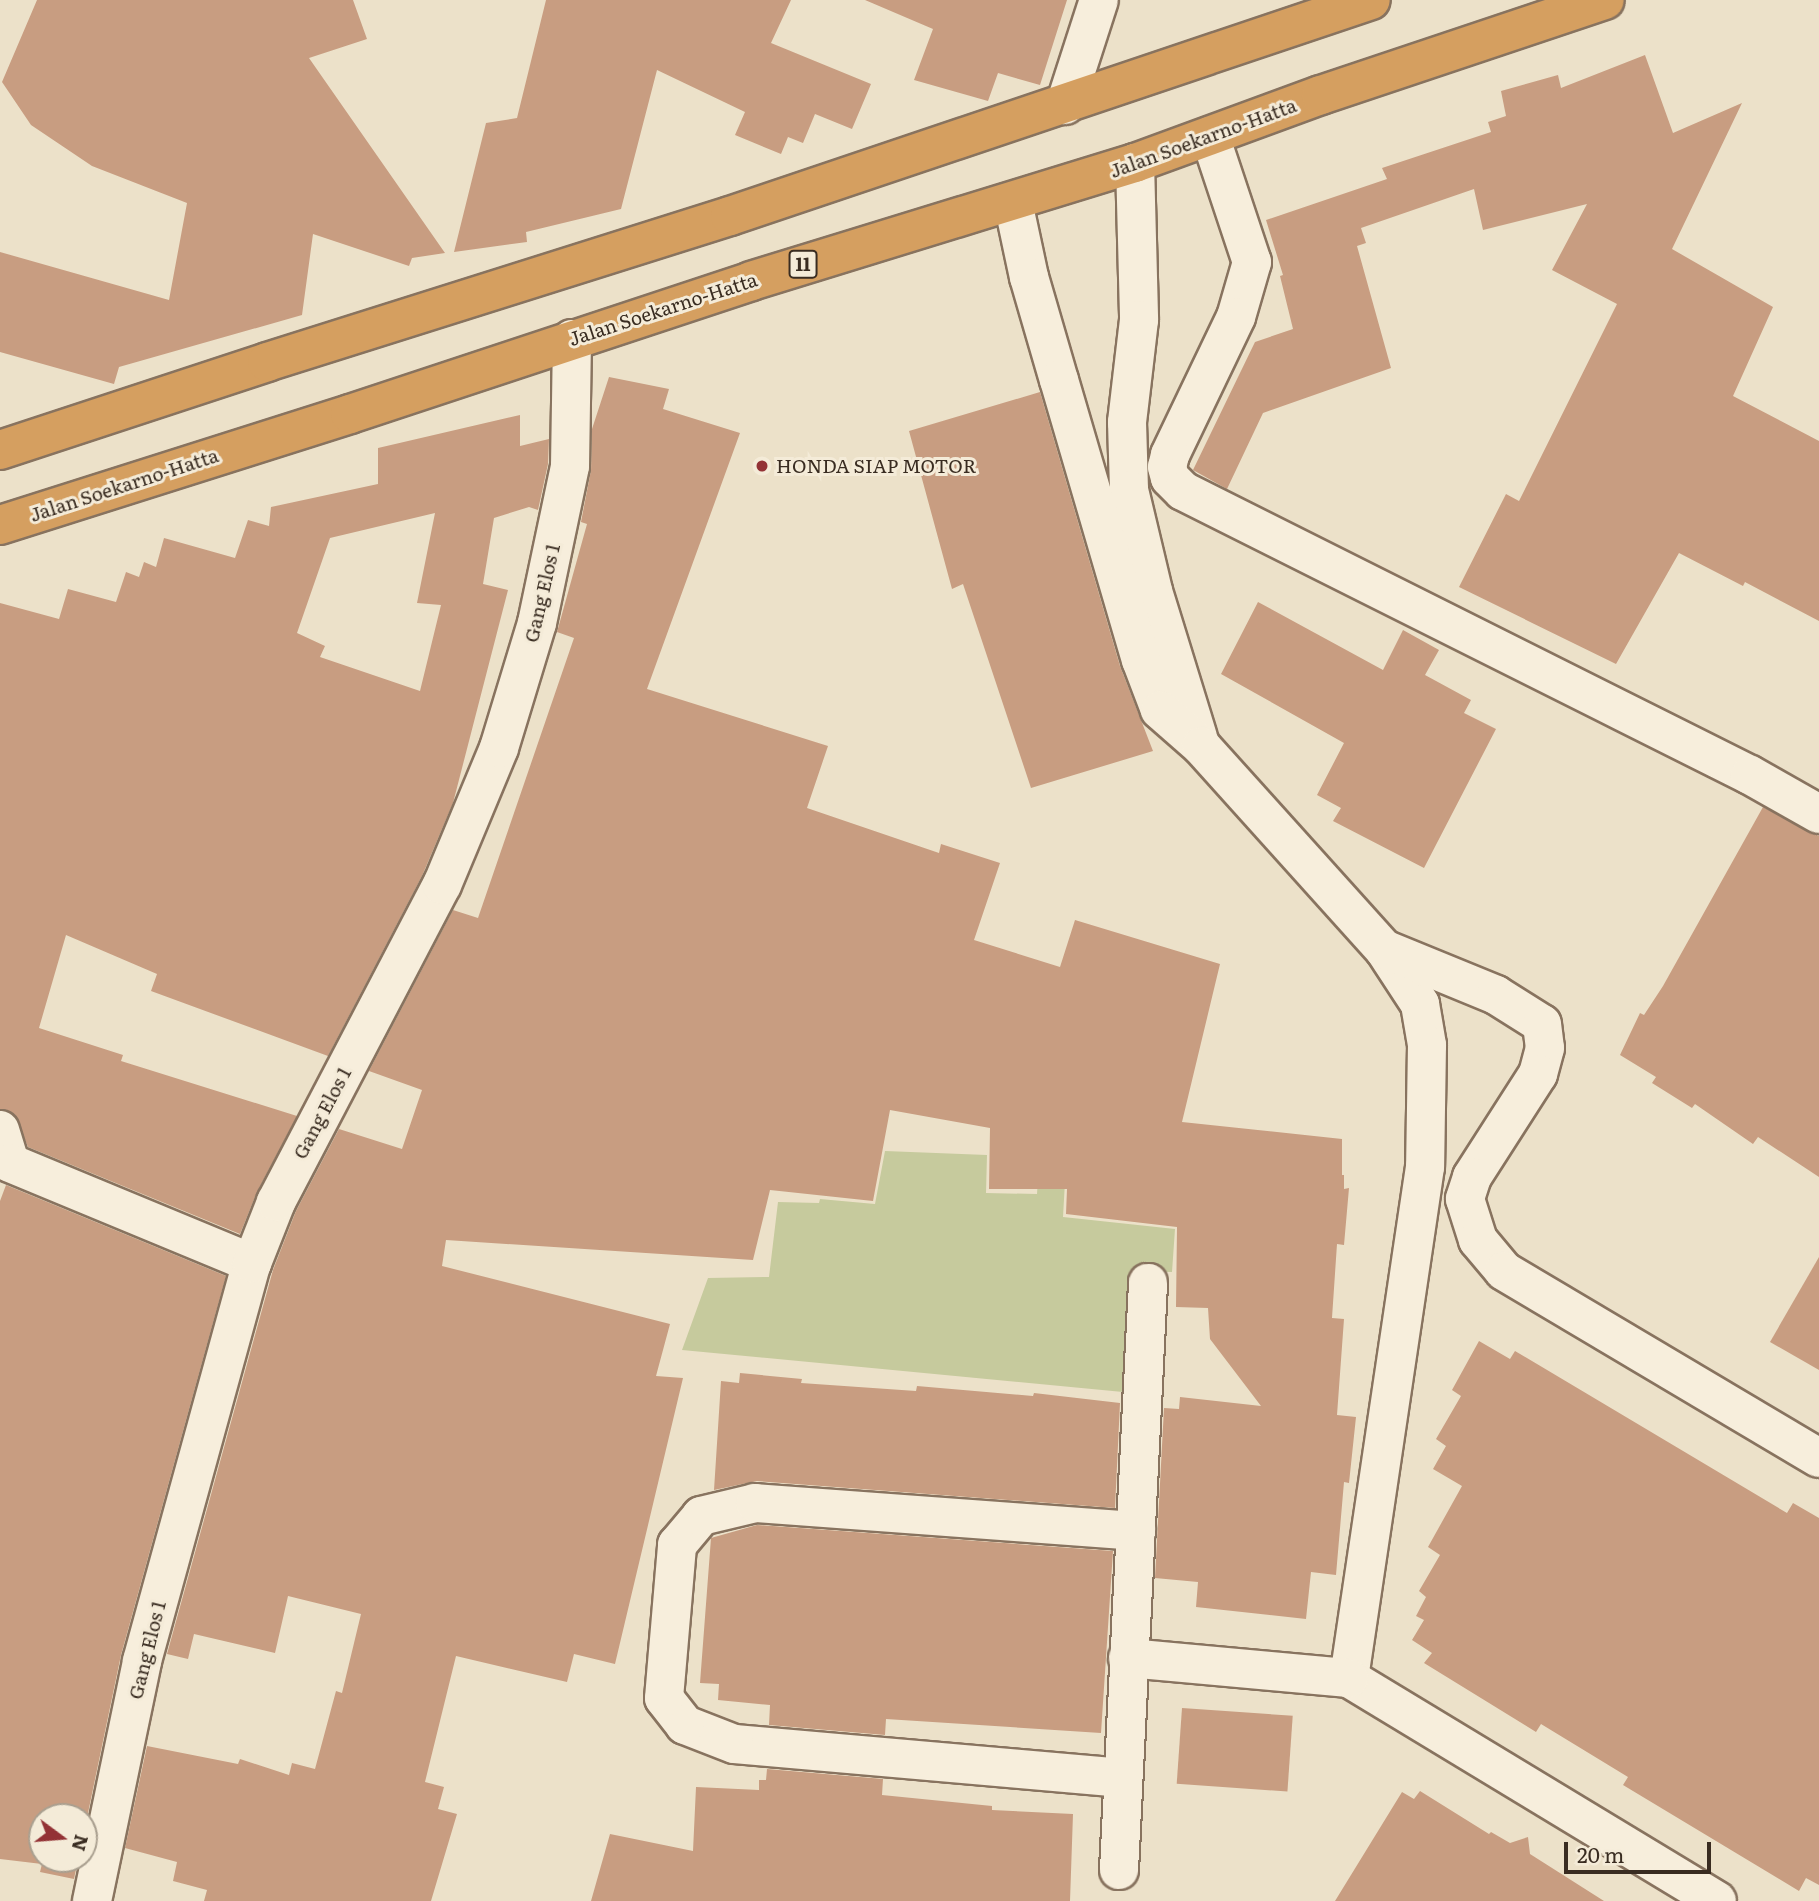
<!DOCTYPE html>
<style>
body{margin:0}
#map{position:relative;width:1819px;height:1901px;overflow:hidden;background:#ece1c9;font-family:Literata,serif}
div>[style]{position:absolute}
.green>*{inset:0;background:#c6ca9d}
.building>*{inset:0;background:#c89d81;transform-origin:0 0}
.roads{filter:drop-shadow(2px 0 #88735f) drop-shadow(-2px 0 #88735f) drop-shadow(0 2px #88735f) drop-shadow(0 -2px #88735f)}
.street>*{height:38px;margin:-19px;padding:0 19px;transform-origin:19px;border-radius:19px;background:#f7eedc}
.highway>*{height:38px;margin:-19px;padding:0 19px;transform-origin:19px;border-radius:19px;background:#d59f60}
.dots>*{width:19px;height:19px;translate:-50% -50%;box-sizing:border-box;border:4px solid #f4ebd8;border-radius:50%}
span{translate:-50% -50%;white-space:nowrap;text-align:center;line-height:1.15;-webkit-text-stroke:6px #f4ebd8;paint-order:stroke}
.shield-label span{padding:2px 5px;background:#f4ebd8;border:2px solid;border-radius:5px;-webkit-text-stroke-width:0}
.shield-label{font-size:18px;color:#392c21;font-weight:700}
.street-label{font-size:19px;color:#392c21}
.poi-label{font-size:19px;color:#392c21}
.left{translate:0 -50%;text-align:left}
.north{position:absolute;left:28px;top:1803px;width:70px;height:70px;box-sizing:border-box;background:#f4ebd8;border:2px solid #a99f8f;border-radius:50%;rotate:106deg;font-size:19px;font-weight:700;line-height:28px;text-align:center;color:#392c21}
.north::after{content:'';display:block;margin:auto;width:24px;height:32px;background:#933235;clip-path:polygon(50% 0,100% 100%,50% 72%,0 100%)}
.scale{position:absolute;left:1564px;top:1842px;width:147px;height:32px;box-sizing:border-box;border:4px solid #392c21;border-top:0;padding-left:9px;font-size:21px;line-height:24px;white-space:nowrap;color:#392c21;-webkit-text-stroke:5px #f4ebd8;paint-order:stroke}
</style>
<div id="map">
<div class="green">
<i style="clip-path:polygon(1040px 1144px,1067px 1146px,1063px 1217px,1175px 1229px,1172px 1272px,1130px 1271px,1123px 1392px,682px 1350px,708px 1278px,769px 1277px,778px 1202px,819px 1203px,820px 1199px,875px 1204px,885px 1151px,987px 1155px,986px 1193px,1037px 1194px)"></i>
</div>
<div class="building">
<i style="clip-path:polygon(37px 0,353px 0,367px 39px,309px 58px,445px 253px,412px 258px,409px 266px,313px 234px,302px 315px,119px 367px,114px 384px,0 352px,0 252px,169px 300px,187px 203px,92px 166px,31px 125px,2px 82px)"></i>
<i style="clip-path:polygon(546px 0,791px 0,771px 43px,871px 84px,852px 129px,815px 114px,803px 143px,788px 137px,781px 154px,735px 135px,745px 112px,657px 70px,621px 209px,526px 232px,527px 242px,454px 252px,486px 123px,517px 118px)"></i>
<i style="clip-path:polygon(865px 0,1067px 0,1040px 85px,998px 73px,988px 101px,914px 80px,933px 29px)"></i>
<i style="clip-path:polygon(1645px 55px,1673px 133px,1742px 103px,1672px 249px,1773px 307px,1733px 396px,1819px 441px,1819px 621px,1745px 582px,1743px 586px,1679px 553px,1616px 664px,1459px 587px,1506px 494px,1519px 501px,1617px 304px,1552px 270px,1587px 204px,1483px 230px,1474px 189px,1361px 228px,1366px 243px,1357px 246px,1391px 368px,1263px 413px,1227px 489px,1193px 470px,1255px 342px,1293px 329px,1280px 276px,1283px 275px,1266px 220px,1387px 179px,1382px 168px,1491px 132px,1488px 122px,1506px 116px,1501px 91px,1558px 75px,1561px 88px)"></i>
<i style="clip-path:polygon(609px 377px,669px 389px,663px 409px,740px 433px,647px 689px,828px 746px,807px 808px,939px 853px,941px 844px,1000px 863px,974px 940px,1060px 967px,1075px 920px,1220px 964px,1182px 1122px,1342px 1139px,1342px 1175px,1344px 1175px,1344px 1189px,1349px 1188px,1344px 1245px,1337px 1244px,1332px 1318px,1344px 1319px,1337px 1415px,1356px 1417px,1349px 1483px,1344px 1482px,1336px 1575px,1311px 1572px,1306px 1619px,1196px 1607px,1198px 1582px,1155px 1578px,1164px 1408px,1179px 1409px,1180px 1397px,1261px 1406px,1210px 1339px,1208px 1308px,1176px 1307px,1177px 1227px,1066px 1214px,1067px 1189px,989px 1189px,990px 1128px,890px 1110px,873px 1201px,770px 1190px,753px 1260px,446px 1240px,442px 1266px,670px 1324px,656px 1376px,683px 1378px,615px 1664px,574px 1654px,567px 1682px,456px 1656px,425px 1782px,444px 1787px,438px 1809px,457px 1814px,431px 1901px,204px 1901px,207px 1890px,173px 1881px,177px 1862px,125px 1848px,147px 1746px,238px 1764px,240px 1759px,289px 1775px,292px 1763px,315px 1769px,336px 1691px,342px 1693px,361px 1614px,288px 1596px,275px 1653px,194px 1634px,188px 1659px,167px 1654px,273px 1270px,296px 1211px,339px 1129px,402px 1149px,422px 1090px,369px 1071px,453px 910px,478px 918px,574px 638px,557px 632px,587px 524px,581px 522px,591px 470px,592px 429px)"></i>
<i style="clip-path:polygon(1040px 392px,1120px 666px,1153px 751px,1031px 788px,963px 584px,952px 589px,909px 431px)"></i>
<i style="clip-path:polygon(evenodd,520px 415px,520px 446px,549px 439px,548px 464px,538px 510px,529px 507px,494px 518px,483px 584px,508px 590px,453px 803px,422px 876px,328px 1056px,151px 991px,157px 974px,66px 935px,39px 1028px,123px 1055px,121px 1061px,297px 1116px,257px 1192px,240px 1234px,28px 1147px,15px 1115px,0 1109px,0 603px,59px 619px,68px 589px,116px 602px,126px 572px,139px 577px,144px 562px,156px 567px,164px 538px,235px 558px,248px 520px,269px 526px,271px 507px,378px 484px,378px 448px,520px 415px,435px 513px,417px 603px,441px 605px,420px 691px,320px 657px,325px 646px,297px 633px,330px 538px,435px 513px)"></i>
<i style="clip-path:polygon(1258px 602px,1383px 670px,1403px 630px,1439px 650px,1425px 675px,1471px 700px,1464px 713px,1496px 729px,1424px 868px,1333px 821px,1341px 808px,1317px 795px,1344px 743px,1221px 674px)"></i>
<i style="clip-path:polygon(1763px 807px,1819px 836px,1819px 1177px,1758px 1137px,1753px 1144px,1695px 1104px,1692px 1108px,1652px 1083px,1656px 1077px,1620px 1055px,1640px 1013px,1644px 1015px,1663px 986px)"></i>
<i style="clip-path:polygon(6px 1185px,226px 1276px,121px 1655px,84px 1832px,84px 1817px,42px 1817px,42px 1859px,78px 1859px,74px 1879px,40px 1872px,42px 1864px,0 1859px,0 1201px)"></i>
<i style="clip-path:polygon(1819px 1257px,1819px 1370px,1770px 1342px)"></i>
<i style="clip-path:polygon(1479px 1341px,1510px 1359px,1515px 1351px,1787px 1513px,1793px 1503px,1819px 1518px,1819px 1885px,1806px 1878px,1799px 1891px,1623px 1785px,1628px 1777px,1541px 1724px,1536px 1732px,1424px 1663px,1432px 1653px,1412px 1640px,1424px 1620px,1416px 1616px,1426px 1597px,1419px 1591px,1440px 1555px,1428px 1547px,1462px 1486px,1433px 1469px,1446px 1446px,1436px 1439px,1461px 1396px,1452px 1390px)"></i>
<i style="clip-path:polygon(740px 1373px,802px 1379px,801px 1383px,916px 1391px,917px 1386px,1033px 1396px,1034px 1393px,1120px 1403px,1115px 1508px,757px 1481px,714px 1490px,721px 1381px,739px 1383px)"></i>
<i style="clip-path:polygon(757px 1525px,1113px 1551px,1101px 1733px,886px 1719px,885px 1735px,769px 1725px,770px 1705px,718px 1700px,719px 1684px,700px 1683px,711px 1538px)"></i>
<i style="left:1182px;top:1708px;width:111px;height:76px;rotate:4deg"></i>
<i style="clip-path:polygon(767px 1769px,883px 1779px,882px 1795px,992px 1806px,992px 1810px,1073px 1814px,1070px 1901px,591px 1901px,610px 1834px,693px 1851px,696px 1787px,759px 1790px,759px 1780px,766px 1780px)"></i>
<i style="clip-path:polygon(1420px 1791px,1489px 1834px,1491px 1832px,1510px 1843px,1528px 1837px,1530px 1854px,1604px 1901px,1335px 1901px,1402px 1792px,1414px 1799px)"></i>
</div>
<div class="roads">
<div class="street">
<i style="left:1065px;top:105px;width:110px;rotate:-72.1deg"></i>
<i style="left:1210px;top:136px;width:133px;rotate:71.6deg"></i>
<i style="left:1252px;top:262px;width:57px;rotate:106.2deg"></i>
<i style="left:1236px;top:317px;width:153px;rotate:115.6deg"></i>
<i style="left:1170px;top:455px;width:12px;rotate:104deg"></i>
<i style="left:1167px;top:467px;width:11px;rotate:75deg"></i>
<i style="left:1170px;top:478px;width:18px;rotate:45deg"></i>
<i style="left:1183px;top:491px;width:634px;rotate:26.61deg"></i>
<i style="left:1750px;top:775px;width:79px;rotate:29.5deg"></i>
<i style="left:1135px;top:163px;width:157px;rotate:88.5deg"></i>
<i style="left:1139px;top:320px;width:103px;rotate:96.7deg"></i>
<i style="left:1127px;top:422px;width:68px;rotate:88.3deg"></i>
<i style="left:1129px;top:490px;width:104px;rotate:76.6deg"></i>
<i style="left:1153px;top:591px;width:153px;rotate:72.9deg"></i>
<i style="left:1013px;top:202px;width:77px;rotate:78deg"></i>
<i style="left:1029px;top:277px;width:107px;rotate:73.8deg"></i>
<i style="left:1059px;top:380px;width:292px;rotate:73.7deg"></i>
<i style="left:1141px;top:660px;width:53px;rotate:69.2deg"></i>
<i style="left:1160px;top:710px;width:55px;rotate:41.3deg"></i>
<i style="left:1201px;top:746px;width:273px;rotate:48deg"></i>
<i style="left:1384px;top:949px;width:66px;rotate:56.8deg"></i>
<i style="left:1420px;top:1004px;width:42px;rotate:80.3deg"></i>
<i style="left:1427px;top:1045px;width:122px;rotate:90.9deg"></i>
<i style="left:1425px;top:1167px;width:517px;rotate:98.46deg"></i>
<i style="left:1349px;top:1678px;width:430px;rotate:31.2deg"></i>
<i style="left:1384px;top:949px;width:121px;rotate:22.3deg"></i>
<i style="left:1496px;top:995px;width:54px;rotate:32.2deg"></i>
<i style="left:1542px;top:1024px;width:24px;rotate:83deg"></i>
<i style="left:1545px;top:1048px;width:27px;rotate:105deg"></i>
<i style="left:1538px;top:1074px;width:122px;rotate:122.7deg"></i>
<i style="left:1472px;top:1177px;width:23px;rotate:108deg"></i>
<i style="left:1465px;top:1199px;width:43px;rotate:72.4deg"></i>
<i style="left:1478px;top:1240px;width:40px;rotate:50deg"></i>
<i style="left:1504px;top:1271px;width:366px;rotate:30.7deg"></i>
<i style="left:0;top:1130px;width:34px;rotate:73deg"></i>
<i style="left:10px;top:1163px;width:262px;rotate:22.5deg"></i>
<i style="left:1128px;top:1658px;width:222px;rotate:5.2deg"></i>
<i style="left:1123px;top:1778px;width:390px;rotate:-175deg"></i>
<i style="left:734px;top:1744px;width:53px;rotate:-158.8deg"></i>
<i style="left:685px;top:1725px;width:34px;rotate:-128deg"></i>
<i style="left:664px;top:1698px;width:154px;rotate:-85.1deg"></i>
<i style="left:677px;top:1545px;width:38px;rotate:-50deg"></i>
<i style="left:701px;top:1516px;width:56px;rotate:-13.5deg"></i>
<i style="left:755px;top:1503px;width:382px;rotate:4.2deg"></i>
<i style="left:1119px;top:1870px;width:588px;rotate:-87.17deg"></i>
<i style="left:92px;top:1901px;width:245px;rotate:-78.2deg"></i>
<i style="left:142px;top:1661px;width:413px;rotate:-74.6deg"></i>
<i style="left:252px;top:1263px;width:66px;rotate:-68.5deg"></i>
<i style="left:276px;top:1202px;width:358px;rotate:-62.4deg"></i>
<i style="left:442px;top:885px;width:148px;rotate:-67.4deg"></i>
<i style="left:499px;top:748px;width:131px;rotate:-73.1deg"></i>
<i style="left:537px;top:623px;width:160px;rotate:-78.1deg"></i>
<i style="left:570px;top:466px;width:127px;rotate:-89.1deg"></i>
</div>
<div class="highway">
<i style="left:0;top:450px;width:281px;rotate:-18.2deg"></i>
<i style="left:267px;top:362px;width:485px;rotate:-17.5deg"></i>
<i style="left:730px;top:216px;width:676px;rotate:-18.62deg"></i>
<i style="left:0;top:525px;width:367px;rotate:-17.6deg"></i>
<i style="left:350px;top:414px;width:422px;rotate:-18.3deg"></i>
<i style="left:751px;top:281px;width:402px;rotate:-17.1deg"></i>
<i style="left:1135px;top:163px;width:198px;rotate:-20.1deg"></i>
<i style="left:1321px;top:95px;width:299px;rotate:-18.5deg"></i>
</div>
</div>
<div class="dots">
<i style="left:762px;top:466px;background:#933235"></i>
</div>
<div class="shield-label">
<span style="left:803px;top:264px">11</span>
</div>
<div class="street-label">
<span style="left:1203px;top:138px;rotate:-20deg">Jalan Soekarno-Hatta</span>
<span style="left:663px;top:309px;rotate:-18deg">Jalan Soekarno-Hatta</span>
<span style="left:124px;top:485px;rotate:-18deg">Jalan Soekarno-Hatta</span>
<span style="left:542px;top:593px;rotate:-77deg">Gang Elos 1</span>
<span style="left:322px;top:1113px;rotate:-62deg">Gang Elos 1</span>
<span style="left:147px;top:1650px;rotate:-76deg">Gang Elos 1</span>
</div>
<div class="poi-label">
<span class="left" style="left:776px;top:466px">HONDA SIAP MOTOR</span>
</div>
<div class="north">N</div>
<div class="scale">20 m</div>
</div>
